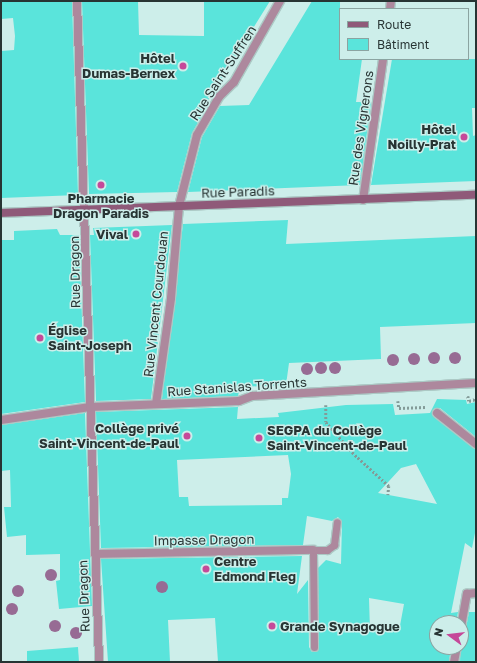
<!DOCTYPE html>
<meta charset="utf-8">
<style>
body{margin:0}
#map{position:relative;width:477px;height:663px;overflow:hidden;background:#cdeeea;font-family:"Golos Text",sans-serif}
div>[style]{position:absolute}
.building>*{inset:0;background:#5ae4db}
.path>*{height:2.5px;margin-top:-1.25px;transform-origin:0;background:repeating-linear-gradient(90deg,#839b98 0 2px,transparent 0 4px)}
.roads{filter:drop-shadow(1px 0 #acc9c5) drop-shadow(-1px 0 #acc9c5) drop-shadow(0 1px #acc9c5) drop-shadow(0 -1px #acc9c5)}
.service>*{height:7px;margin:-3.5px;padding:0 3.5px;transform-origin:3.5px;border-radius:3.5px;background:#ad889d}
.minor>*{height:8px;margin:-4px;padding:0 4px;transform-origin:4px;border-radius:4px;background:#ad889d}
.secondary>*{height:8px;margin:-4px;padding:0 4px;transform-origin:4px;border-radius:4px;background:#8f5a79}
.trees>*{width:12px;height:12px;margin:-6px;border-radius:50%;background:#976b94}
.dots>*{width:11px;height:11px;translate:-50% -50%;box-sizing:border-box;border:2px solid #cdeeea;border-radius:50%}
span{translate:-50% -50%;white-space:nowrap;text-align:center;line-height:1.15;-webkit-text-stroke:3px #cdeeea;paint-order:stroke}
.poi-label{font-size:13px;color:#273433;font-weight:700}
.right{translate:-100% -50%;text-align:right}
.left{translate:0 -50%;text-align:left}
.street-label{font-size:13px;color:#273433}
.frame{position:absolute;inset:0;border:2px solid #273433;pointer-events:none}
.legend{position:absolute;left:339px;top:8px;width:130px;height:52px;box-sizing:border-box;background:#cdeeea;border:1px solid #8ba4a1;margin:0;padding:5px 7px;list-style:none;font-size:12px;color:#273433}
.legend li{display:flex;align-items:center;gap:8px;height:20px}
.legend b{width:20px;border:1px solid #8ba4a1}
.north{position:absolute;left:429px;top:615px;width:40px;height:40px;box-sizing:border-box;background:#cdeeea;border:1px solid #8ba4a1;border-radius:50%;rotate:285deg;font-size:11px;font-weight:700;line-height:16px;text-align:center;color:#273433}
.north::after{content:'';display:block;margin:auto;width:14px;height:18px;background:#c54999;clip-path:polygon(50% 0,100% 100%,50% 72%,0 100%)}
</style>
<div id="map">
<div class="building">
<i style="clip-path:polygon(1px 1px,72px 1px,78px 195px,1px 198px,1px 51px,14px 50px,15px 36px,13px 18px,1px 19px)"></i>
<i style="clip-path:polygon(82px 1px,138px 1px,139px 35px,204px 36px,204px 1px,270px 1px,204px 107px,207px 107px,192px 133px,177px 192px,89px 194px)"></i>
<i style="clip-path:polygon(312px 1px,340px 1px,340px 59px,362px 59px,356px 102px,371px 102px,360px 185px,188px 192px,202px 137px,220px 106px,249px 105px)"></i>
<i style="clip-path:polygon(392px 59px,476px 59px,476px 108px,472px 108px,473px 136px,476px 135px,476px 181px,371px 185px)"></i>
<i style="clip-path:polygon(288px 220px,286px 244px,476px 236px,476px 323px,380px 327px,381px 359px,289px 363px,286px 385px,240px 387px,238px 396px,162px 399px,183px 224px)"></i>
<i style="clip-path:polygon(172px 225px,151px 399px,96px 401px,90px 235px,94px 235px,93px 228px)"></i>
<i style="clip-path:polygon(57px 229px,60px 235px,79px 235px,85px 402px,1px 414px,1px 240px,14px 240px,14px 231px)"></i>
<i style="clip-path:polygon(evenodd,437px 399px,466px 400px,467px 404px,476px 402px,476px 437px,440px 408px,435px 408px,432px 413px,476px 449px,476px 528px,472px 548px,465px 543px,451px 613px,458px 612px,456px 623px,437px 623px,437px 647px,451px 647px,449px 662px,218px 662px,215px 618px,168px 620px,170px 662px,108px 662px,101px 559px,302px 556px,297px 594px,308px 580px,309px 647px,312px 652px,317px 651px,318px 568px,326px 560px,341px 564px,342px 522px,338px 517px,332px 521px,307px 516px,303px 545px,101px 548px,96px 412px,238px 407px,237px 419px,279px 417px,278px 413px,346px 405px,393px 404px,395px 415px,430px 413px,437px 399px,288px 455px,291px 474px,288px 498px,282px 498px,282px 505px,189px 506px,188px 497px,179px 497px,177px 460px,288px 455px,437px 399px,416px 464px,437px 504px,378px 493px,401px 468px,416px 464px,437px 399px,369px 598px,404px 604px,399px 631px,370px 631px,369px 598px)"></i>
<i style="clip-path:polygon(85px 413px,92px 606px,59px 609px,56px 581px,60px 580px,60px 554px,26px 555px,26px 535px,7px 537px,4px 507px,11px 507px,10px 470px,1px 471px,1px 425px)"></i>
<i style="clip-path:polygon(469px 612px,476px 612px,476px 662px,460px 662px,461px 632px,466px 628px)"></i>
<i style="clip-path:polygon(78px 647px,79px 662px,27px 662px,27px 651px)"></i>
</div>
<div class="path">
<i style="left:468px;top:396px;width:5px;rotate:79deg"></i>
<i style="left:469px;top:401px;width:7px;rotate:-16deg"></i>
<i style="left:398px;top:401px;width:7px;rotate:82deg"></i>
<i style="left:399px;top:408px;width:26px;rotate:-2deg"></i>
<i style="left:326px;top:405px;width:17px;rotate:90deg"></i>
<i style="left:326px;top:422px;width:44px;rotate:48.7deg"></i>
<i style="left:355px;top:455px;width:46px;rotate:42.4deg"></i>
<i style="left:389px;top:486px;width:9px;rotate:96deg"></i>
</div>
<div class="roads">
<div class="service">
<i style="left:314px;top:647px;width:97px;rotate:-90.6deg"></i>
<i style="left:313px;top:550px;width:14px"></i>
<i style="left:327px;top:550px;width:9px;rotate:-36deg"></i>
<i style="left:334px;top:545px;width:23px;rotate:-83deg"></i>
</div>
<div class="minor">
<i style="left:77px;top:1px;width:661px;rotate:88.09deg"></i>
<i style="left:390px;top:9px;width:8px;rotate:-83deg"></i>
<i style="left:363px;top:200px;width:142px;rotate:-81.9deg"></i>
<i style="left:156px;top:404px;width:107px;rotate:-81.9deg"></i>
<i style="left:171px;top:298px;width:92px;rotate:-85deg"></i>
<i style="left:179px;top:206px;width:73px;rotate:-75.8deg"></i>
<i style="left:197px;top:135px;width:44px;rotate:-59.9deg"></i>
<i style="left:219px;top:97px;width:21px;rotate:-45deg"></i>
<i style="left:234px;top:82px;width:93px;rotate:-60.4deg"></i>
<i style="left:437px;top:413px;width:50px;rotate:38.5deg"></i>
<i style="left:1px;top:420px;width:90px;rotate:-8.3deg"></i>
<i style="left:90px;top:407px;width:149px;rotate:-2.3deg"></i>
<i style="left:239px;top:401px;width:14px;rotate:-21deg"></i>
<i style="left:252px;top:396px;width:224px;rotate:-3.3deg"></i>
<i style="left:95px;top:554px;width:218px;rotate:-1.1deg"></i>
<i style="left:461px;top:627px;width:34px;rotate:-80deg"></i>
<i style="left:467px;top:594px;width:9px;rotate:-6deg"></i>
<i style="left:454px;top:662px;width:15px;rotate:-79deg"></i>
</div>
<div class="secondary">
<i style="left:1px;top:213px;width:475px;rotate:-2.2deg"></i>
</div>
</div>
<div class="trees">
<i style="left:434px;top:358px"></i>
<i style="left:455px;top:358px"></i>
<i style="left:414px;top:359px"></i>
<i style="left:393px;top:360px"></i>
<i style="left:321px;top:368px"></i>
<i style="left:335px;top:368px"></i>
<i style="left:307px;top:369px"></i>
<i style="left:51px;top:575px"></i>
<i style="left:162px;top:587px"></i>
<i style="left:18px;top:591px"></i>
<i style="left:12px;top:609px"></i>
<i style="left:55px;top:626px"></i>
<i style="left:76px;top:633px"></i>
</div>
<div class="dots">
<i style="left:183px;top:66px;background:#c54999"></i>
<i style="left:464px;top:137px;background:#c54999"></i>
<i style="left:101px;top:185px;background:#c54999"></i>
<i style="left:136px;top:234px;background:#c54999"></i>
<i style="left:40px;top:338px;background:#c54999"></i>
<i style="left:187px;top:436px;background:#c54999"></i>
<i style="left:259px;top:438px;background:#c54999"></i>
<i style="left:206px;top:569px;background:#c54999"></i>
<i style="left:272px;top:626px;background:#c54999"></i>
</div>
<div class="poi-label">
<span class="right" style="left:175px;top:66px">Hôtel<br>Dumas-Bernex</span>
<span class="right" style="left:456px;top:137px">Hôtel<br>Noilly-Prat</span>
<span style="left:101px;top:206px">Pharmacie<br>Dragon Paradis</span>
<span class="right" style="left:128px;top:234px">Vival</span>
<span class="left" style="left:48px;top:338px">Église<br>Saint-Joseph</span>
<span class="right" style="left:179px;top:436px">Collège privé<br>Saint-Vincent-de-Paul</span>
<span class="left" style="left:267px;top:438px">SEGPA du Collège<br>Saint-Vincent-de-Paul</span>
<span class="left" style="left:214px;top:569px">Centre<br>Edmond Fleg</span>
<span class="left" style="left:280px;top:626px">Grande Synagogue</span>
</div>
<div class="street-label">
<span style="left:223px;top:73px;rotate:-57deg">Rue Saint-Suffren</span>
<span style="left:361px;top:128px;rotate:-82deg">Rue des Vignerons</span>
<span style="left:238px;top:192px;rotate:-2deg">Rue Paradis</span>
<span style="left:75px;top:272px;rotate:-91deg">Rue Dragon</span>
<span style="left:156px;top:304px;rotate:-84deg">Rue Vincent Courdouan</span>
<span style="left:237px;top:387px;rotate:-4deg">Rue Stanislas Torrents</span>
<span style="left:204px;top:540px;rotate:-1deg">Impasse Dragon</span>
<span style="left:84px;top:596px;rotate:-92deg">Rue Dragon</span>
</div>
<div class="frame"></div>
<ul class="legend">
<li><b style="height:5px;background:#8f5a79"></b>Route</li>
<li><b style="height:11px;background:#5ae4db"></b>Bâtiment</li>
</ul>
<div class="north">N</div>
</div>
